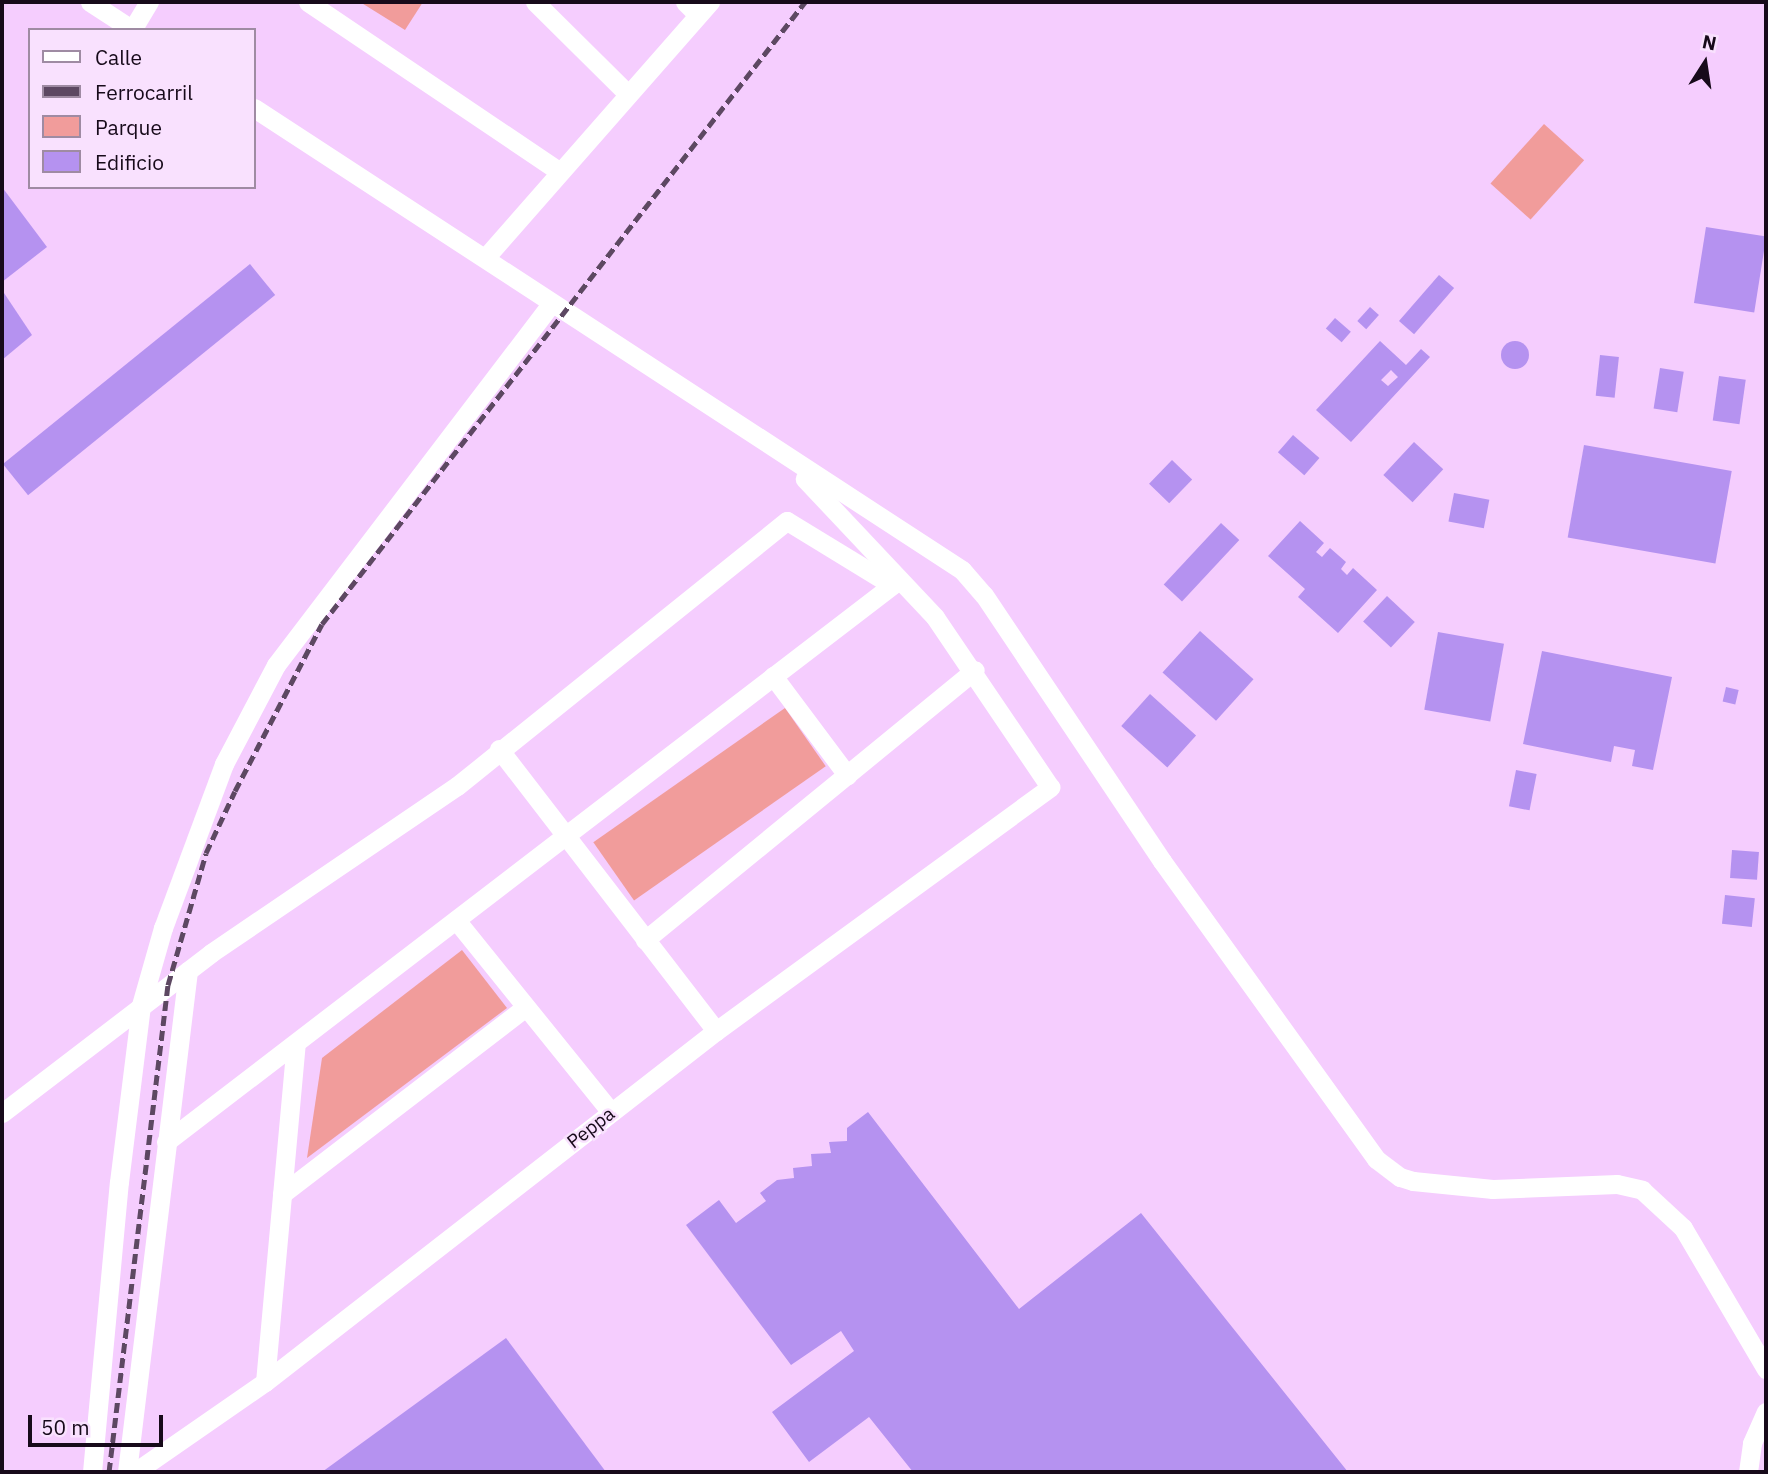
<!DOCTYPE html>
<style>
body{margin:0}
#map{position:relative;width:1768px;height:1474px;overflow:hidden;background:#f5cdfe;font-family:"IBM Plex Sans",sans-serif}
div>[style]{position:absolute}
.green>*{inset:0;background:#f19c9b;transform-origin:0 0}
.building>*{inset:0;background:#b592f0;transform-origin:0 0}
.round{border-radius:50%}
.minor>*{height:19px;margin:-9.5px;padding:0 9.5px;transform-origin:9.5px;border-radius:9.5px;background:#fff}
.rail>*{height:5px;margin-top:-2.5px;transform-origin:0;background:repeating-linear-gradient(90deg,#5d4862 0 10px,transparent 0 15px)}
span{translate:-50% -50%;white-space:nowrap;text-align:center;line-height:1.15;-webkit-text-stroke:5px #f9e1fe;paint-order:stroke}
.street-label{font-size:19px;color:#170a1a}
.frame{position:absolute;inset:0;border:4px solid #170a1a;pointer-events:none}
.legend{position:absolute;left:28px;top:28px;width:228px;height:161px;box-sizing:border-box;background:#f9e1fe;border:2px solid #9f8ba3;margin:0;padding:9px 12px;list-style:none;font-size:21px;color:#170a1a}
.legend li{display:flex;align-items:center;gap:14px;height:35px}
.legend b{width:35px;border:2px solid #9f8ba3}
.north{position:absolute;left:1670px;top:28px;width:70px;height:70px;-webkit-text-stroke:5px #f9e1fe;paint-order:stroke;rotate:12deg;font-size:19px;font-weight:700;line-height:28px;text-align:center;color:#170a1a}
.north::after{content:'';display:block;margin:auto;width:24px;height:32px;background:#170a1a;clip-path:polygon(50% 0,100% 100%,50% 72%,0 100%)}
.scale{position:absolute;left:28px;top:1415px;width:135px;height:32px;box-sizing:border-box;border:4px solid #170a1a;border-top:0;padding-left:9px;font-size:21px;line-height:24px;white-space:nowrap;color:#170a1a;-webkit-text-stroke:5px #f9e1fe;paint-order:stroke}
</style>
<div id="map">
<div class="green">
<i style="clip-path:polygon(360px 2px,423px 2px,405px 30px)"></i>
<i style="left:1544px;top:124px;width:54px;height:80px;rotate:42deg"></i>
<i style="left:785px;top:708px;width:71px;height:234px;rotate:55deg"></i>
<i style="clip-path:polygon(462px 950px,507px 1008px,307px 1158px,322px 1058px)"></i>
</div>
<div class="building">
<i style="clip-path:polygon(2px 187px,47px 247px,2px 282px)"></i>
<i style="left:1706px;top:227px;width:61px;height:77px;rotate:9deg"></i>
<i style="left:250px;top:264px;width:40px;height:318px;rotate:51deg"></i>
<i style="left:1439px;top:275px;width:20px;height:61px;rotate:41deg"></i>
<i style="clip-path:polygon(2px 290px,32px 335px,2px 360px)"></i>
<i style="left:1370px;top:307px;width:12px;height:19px;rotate:42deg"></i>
<i style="left:1335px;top:318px;width:21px;height:14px;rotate:41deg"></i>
<i style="clip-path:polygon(evenodd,1380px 341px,1406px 365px,1421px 349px,1430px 357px,1351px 442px,1316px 410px,1380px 341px,1391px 370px,1398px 377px,1388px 386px,1381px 380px,1391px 370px)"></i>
<i class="round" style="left:1501px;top:341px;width:28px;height:28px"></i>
<i style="left:1600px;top:355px;width:19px;height:41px;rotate:6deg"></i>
<i style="left:1660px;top:368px;width:24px;height:41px;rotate:9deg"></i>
<i style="left:1719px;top:376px;width:27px;height:45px;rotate:8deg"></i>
<i style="left:1293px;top:435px;width:35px;height:23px;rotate:41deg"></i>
<i style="left:1414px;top:442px;width:40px;height:45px;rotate:43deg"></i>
<i style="left:1584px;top:445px;width:150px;height:94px;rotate:10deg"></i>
<i style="left:1172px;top:460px;width:28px;height:33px;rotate:44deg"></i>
<i style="left:1454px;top:493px;width:36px;height:29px;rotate:11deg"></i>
<i style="clip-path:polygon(1300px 521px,1324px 543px,1316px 552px,1322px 557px,1330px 548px,1346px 562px,1341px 569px,1347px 575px,1353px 568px,1377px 590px,1338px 633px,1298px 597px,1305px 589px,1268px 556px)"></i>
<i style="left:1221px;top:523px;width:25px;height:84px;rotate:43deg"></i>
<i style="left:1387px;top:596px;width:38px;height:35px;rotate:43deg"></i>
<i style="left:1200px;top:631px;width:72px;height:56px;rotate:42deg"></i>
<i style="left:1438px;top:632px;width:67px;height:79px;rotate:10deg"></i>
<i style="clip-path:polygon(1542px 651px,1672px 677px,1653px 770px,1632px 766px,1635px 750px,1614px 746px,1611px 762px,1523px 744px)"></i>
<i style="left:1726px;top:687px;width:13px;height:15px;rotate:13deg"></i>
<i style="left:1150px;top:694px;width:62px;height:43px;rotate:42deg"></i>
<i style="left:1516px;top:770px;width:21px;height:37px;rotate:11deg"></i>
<i style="left:1732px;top:850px;width:27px;height:28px;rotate:4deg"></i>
<i style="left:1725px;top:895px;width:30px;height:29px;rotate:6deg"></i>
<i style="clip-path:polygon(868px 1112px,1019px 1309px,1141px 1213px,1348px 1472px,913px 1472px,869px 1417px,809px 1462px,772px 1412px,854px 1351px,841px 1331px,791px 1365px,686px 1225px,719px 1200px,736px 1223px,766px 1201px,760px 1193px,777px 1180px,794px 1178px,793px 1168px,812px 1166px,811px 1154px,831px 1153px,829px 1142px,847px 1141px,847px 1128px)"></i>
<i style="clip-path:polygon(506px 1338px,606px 1472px,322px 1472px)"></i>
</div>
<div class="minor">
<i style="left:90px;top:2px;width:51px;rotate:33.1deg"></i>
<i style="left:308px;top:2px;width:303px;rotate:34deg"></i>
<i style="left:535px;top:2px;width:131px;rotate:44.7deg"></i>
<i style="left:685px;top:2px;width:18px;rotate:45deg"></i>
<i style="left:132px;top:30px;width:33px;rotate:-59deg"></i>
<i style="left:254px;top:108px;width:845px;rotate:33.13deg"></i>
<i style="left:962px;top:570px;width:33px;rotate:49deg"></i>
<i style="left:984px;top:595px;width:320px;rotate:56.2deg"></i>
<i style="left:1162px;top:861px;width:367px;rotate:54.3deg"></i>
<i style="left:1376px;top:1159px;width:30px;rotate:37deg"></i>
<i style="left:1400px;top:1177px;width:14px;rotate:17deg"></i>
<i style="left:1413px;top:1181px;width:80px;rotate:5.7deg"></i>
<i style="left:1493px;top:1189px;width:124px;rotate:-2.3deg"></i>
<i style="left:1617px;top:1184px;width:26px;rotate:13deg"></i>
<i style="left:1642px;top:1190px;width:56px;rotate:42.8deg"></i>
<i style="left:1683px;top:1228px;width:164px;rotate:59.5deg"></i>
<i style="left:485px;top:258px;width:341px;rotate:-48.7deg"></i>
<i style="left:773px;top:676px;width:124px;rotate:53.2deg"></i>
<i style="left:499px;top:749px;width:356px;rotate:52.4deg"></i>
<i style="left:456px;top:920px;width:247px;rotate:51.1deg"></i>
<i style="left:645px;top:940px;width:426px;rotate:-39.3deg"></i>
<i style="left:2px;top:1113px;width:263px;rotate:-37.4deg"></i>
<i style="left:211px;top:953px;width:297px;rotate:-34.2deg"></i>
<i style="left:457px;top:786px;width:423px;rotate:-38.8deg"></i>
<i style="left:787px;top:521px;width:123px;rotate:31.4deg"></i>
<i style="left:166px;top:1142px;width:924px;rotate:-37.48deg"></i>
<i style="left:282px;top:1194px;width:307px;rotate:-37.5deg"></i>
<i style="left:265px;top:1382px;width:340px;rotate:-84.8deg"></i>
<i style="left:92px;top:1472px;width:291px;rotate:-84.7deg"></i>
<i style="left:119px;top:1182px;width:178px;rotate:-82.9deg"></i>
<i style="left:141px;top:1005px;width:80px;rotate:-74.1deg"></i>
<i style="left:163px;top:928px;width:175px;rotate:-69.6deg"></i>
<i style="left:224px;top:764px;width:112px;rotate:-62.3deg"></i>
<i style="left:276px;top:665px;width:455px;rotate:-52.7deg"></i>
<i style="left:127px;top:1472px;width:505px;rotate:-83.06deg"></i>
<i style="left:135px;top:1472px;width:158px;rotate:-34.7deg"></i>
<i style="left:265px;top:1382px;width:571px;rotate:-37.89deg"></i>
<i style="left:716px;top:1031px;width:414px;rotate:-36.1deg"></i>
<i style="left:1050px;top:787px;width:205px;rotate:-124.1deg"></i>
<i style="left:935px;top:617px;width:190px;rotate:-133.3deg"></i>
<i style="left:1748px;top:1472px;width:29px;rotate:-82deg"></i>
<i style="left:1752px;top:1443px;width:34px;rotate:-66deg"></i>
</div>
<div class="rail">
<i style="left:109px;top:1472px;width:491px;rotate:-83.1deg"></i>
<i style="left:168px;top:985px;width:137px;rotate:-73.9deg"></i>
<i style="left:206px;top:853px;width:68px;rotate:-64.9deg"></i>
<i style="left:235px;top:791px;width:188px;rotate:-62.5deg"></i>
<i style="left:322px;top:624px;width:788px;rotate:-52.17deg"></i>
</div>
<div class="street-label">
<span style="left:591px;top:1128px;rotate:-38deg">Peppa</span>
</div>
<div class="frame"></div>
<ul class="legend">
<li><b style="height:9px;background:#fff"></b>Calle</li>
<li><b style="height:9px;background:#5d4862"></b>Ferrocarril</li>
<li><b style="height:19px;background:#f19c9b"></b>Parque</li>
<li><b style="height:19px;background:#b592f0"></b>Edificio</li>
</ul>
<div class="north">N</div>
<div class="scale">50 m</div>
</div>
